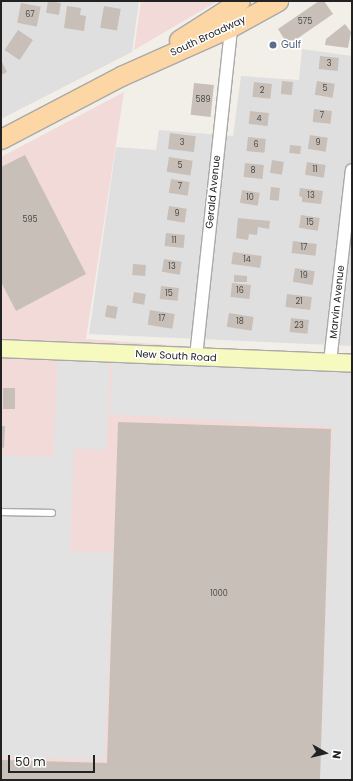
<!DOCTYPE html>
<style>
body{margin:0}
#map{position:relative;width:353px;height:781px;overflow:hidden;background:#f2efe9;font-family:Poppins,sans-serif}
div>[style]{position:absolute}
.residential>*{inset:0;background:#e0dfdf}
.commercial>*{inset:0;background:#f2dad9}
.parking>*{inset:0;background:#e2e2e2}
.building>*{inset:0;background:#c7bfb8;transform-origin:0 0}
.roads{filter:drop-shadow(1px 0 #a9a9a9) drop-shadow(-1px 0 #a9a9a9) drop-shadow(0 1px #a9a9a9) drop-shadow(0 -1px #a9a9a9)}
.lane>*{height:6px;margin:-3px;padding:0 3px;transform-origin:3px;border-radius:3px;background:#fff}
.street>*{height:12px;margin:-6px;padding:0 6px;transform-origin:6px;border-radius:6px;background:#fff}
.secondary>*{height:17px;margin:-8.5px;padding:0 8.5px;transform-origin:8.5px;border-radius:8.5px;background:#f7fabf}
.primary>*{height:19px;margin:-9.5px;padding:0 9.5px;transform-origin:9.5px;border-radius:9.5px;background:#fcd6a4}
.dots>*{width:11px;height:11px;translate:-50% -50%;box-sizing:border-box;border:2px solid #fff;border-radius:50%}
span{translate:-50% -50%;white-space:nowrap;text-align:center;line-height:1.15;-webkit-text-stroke:3px #fff;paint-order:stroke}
.number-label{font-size:8px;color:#4b4948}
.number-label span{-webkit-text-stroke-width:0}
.street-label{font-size:10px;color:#222}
.service-label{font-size:10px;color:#4e5e75}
.left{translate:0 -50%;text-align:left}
.frame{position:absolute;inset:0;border:2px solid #222;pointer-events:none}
.north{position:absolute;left:305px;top:733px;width:40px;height:40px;-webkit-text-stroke:3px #fff;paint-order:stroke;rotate:98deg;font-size:11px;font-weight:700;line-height:16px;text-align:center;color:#222}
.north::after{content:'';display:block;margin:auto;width:14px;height:18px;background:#222;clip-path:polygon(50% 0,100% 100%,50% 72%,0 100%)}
.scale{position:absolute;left:8px;top:755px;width:87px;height:18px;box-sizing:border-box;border:2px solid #222;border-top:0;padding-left:5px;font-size:12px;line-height:14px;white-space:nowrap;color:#222;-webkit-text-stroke:3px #fff;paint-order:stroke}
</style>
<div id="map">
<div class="residential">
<i style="clip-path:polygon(1px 1px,139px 1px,132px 52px,1px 119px)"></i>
<i style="clip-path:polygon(302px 49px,352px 56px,352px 346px,89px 334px,116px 147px,156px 150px,159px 130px,233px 136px,241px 76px,299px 80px)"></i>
</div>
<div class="commercial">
<i style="clip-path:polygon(141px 1px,218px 1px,134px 50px)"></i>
<i style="clip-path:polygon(124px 92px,86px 339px,352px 358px,352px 780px,1px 780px,1px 157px)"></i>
</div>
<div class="parking">
<i style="clip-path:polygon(58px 354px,110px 358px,106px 450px,74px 449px,70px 551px,113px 553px,105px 760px,1px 756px,1px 455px,53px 457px)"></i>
<i style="clip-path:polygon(113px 358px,352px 368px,352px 780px,320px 780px,333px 427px,110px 414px)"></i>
</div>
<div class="building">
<i style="left:48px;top:1px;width:13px;height:12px;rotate:9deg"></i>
<i style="clip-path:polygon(319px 1px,324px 1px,333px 14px,288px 45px,278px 29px)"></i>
<i style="left:21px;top:3px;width:20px;height:20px;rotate:11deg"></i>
<i style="clip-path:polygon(67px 6px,81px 8px,80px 15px,86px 16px,84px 31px,64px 28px)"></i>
<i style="left:104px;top:6px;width:17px;height:22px;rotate:10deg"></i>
<i style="clip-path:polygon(345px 24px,351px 32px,348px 48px,325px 45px,326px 39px)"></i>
<i style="left:18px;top:30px;width:18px;height:24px;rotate:34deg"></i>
<i style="left:320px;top:56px;width:19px;height:13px;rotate:6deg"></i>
<i style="clip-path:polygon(1px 60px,7px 72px,1px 75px)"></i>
<i style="left:282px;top:81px;width:11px;height:13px;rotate:5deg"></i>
<i style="left:317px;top:81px;width:18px;height:14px;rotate:9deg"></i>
<i style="left:254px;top:82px;width:18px;height:15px;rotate:6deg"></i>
<i style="left:194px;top:83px;width:20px;height:32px;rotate:6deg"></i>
<i style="left:314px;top:109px;width:18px;height:13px;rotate:6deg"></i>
<i style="left:250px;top:111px;width:19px;height:13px;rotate:6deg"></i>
<i style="left:170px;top:133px;width:26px;height:16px;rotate:7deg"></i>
<i style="left:310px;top:135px;width:18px;height:14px;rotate:9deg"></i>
<i style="left:248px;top:137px;width:18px;height:14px;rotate:6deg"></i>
<i style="left:290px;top:145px;width:11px;height:8px;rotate:5deg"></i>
<i style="clip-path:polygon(25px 155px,86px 274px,16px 311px,1px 282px,1px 167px)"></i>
<i style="left:169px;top:157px;width:24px;height:15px;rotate:9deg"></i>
<i style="left:272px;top:160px;width:12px;height:13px;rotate:9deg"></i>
<i style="left:307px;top:162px;width:19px;height:13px;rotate:9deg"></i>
<i style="left:245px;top:163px;width:19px;height:14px;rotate:6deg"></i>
<i style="left:171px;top:179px;width:19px;height:14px;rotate:9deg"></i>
<i style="left:271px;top:187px;width:9px;height:13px;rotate:6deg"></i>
<i style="clip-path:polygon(300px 188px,323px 191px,321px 204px,302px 202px,302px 197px,299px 196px)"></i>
<i style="left:242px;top:190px;width:18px;height:13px;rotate:9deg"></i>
<i style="left:169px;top:206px;width:18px;height:14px;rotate:9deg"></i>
<i style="left:301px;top:215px;width:19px;height:13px;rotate:9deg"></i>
<i style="clip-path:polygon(238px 218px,270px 221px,269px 229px,258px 227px,257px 235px,249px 234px,248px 240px,236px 238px)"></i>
<i style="left:166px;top:233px;width:19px;height:13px;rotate:6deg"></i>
<i style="left:293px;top:241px;width:24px;height:12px;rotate:7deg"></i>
<i style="left:233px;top:252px;width:29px;height:12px;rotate:8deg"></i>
<i style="left:164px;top:259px;width:18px;height:13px;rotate:9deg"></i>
<i style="left:133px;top:264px;width:13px;height:11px;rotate:4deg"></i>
<i style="left:295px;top:268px;width:20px;height:14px;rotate:9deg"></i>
<i style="clip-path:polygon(234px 275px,247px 276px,247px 282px,234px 282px)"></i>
<i style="left:232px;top:283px;width:19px;height:14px;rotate:6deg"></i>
<i style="left:161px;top:286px;width:18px;height:13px;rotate:6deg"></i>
<i style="left:134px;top:292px;width:12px;height:11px;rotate:9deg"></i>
<i style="left:287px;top:294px;width:25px;height:13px;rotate:7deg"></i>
<i style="left:107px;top:305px;width:11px;height:12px;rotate:10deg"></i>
<i style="left:150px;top:310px;width:25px;height:15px;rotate:9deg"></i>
<i style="left:229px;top:313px;width:25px;height:14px;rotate:9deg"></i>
<i style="left:291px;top:318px;width:18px;height:14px;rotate:6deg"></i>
<i style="left:3px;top:388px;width:12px;height:21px"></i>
<i style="clip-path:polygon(118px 422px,331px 429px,320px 780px,1px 780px,1px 760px,107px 763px)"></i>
<i style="clip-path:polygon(1px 426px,5px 426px,4px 448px,1px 447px)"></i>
</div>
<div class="roads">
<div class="lane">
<i style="left:1px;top:512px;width:51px;rotate:1.1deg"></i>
</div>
<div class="street">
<i style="left:196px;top:357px;width:332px;rotate:-83.9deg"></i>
<i style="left:330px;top:362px;width:193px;rotate:-83.5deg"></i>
</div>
<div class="secondary">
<i style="left:1px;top:348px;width:351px;rotate:2.4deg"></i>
</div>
<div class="primary">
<i style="left:179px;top:40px;width:72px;rotate:-32.6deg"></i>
<i style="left:1px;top:139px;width:136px;rotate:-27.7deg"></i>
<i style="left:121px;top:76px;width:120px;rotate:-24deg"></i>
<i style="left:231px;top:27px;width:54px;rotate:-29deg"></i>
</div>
</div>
<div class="dots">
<i style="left:273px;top:45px;background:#5c6f8a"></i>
</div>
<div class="number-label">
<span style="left:30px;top:15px">67</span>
<span style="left:305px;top:22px">575</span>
<span style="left:329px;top:64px">3</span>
<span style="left:325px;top:89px">5</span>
<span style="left:262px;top:91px">2</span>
<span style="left:203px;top:100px">589</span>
<span style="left:322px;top:116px">7</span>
<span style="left:259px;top:119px">4</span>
<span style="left:182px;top:143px">3</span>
<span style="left:318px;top:143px">9</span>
<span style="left:256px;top:145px">6</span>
<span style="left:180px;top:166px">5</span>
<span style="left:315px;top:170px">11</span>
<span style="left:253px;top:171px">8</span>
<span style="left:180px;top:187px">7</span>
<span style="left:311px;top:196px">13</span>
<span style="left:250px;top:198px">10</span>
<span style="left:177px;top:214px">9</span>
<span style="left:30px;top:220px">595</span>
<span style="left:310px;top:223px">15</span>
<span style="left:174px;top:241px">11</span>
<span style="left:304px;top:248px">17</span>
<span style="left:247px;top:260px">14</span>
<span style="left:172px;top:267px">13</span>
<span style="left:304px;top:276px">19</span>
<span style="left:240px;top:291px">16</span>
<span style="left:169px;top:294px">15</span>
<span style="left:299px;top:302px">21</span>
<span style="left:162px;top:319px">17</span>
<span style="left:240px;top:322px">18</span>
<span style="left:299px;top:326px">23</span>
<span style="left:219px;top:594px">1000</span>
</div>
<div class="street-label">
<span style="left:208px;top:36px;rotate:-25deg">South Broadway</span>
<span style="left:213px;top:192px;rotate:-84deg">Gerald Avenue</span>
<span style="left:337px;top:302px;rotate:-84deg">Marvin Avenue</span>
<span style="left:176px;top:356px;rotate:3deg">New South Road</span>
</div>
<div class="service-label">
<span class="left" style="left:281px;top:45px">Gulf</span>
</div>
<div class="frame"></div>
<div class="north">N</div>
<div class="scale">50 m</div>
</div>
